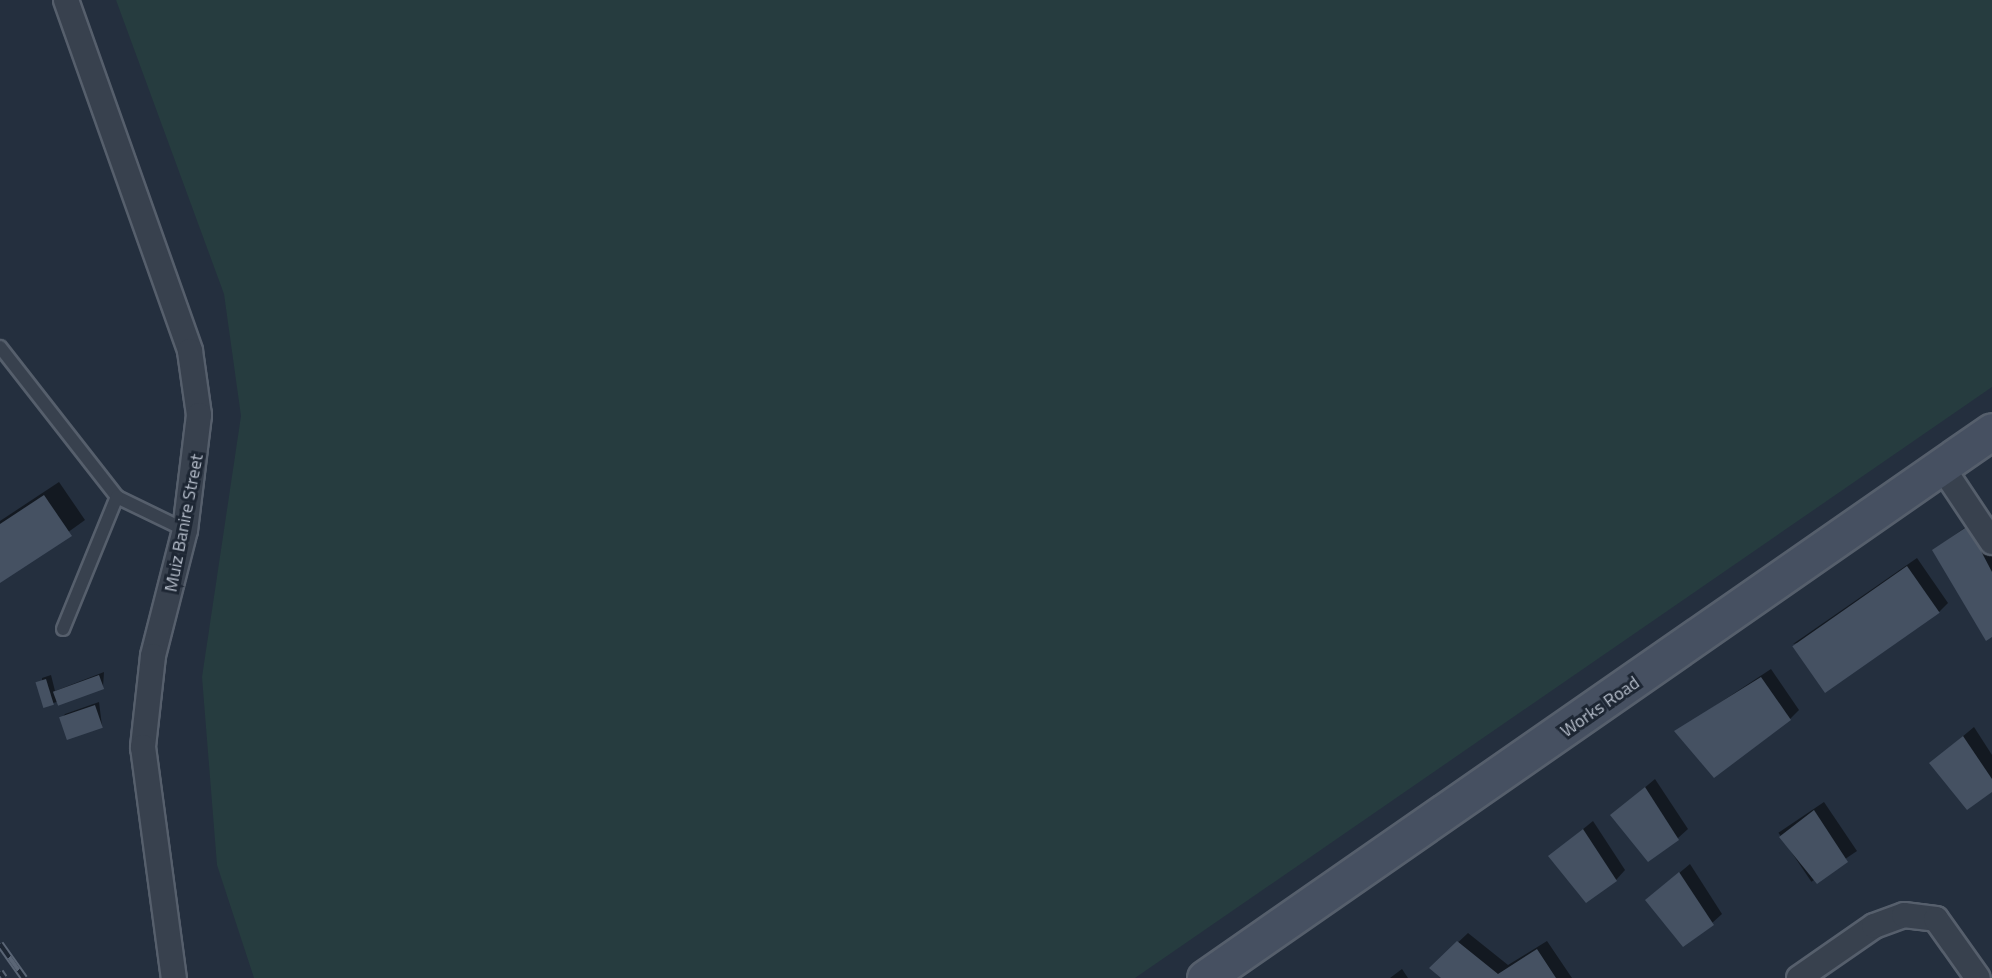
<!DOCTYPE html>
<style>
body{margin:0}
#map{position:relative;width:1992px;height:978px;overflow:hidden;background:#242f3e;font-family:"Titillium Web",sans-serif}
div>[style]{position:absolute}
.green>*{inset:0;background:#263c3f}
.shadow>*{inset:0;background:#0007;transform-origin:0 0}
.building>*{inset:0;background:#455162;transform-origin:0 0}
.roads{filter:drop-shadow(2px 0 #565f6c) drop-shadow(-2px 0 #565f6c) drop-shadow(0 2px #565f6c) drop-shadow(0 -2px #565f6c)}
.lane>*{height:12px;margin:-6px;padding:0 6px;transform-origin:6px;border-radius:6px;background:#38414e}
.street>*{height:24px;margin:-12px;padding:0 12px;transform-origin:12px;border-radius:12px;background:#38414e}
.secondary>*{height:35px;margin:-17.5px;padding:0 17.5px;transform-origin:17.5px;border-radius:17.5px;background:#465061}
.rail>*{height:8px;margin-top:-4px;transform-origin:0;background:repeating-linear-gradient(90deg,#1d2633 0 16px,#5a6575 0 32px);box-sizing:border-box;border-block:2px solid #5a6575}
span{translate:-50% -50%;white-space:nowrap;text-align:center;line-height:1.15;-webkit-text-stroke:6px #1d2633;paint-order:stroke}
.street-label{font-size:18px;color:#b4bcc9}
</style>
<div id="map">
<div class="green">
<i style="clip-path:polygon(116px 0,1992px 0,1992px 387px,1135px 978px,254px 978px,217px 865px,202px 677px,241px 416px,224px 294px)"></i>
</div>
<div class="shadow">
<i style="clip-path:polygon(59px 482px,85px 520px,0 581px,0 521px)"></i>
<i style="clip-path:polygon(1978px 518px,1992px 545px,1992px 635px,1934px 550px)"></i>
<i style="clip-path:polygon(1917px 558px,1948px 603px,1939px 612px,1793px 644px)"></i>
<i style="clip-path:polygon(1771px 669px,1799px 710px,1790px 719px,1677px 731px)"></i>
<i style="clip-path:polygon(104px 672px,103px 687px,44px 706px,42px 678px,51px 675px,55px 691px)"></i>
<i style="clip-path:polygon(99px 702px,102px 726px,61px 719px,65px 714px)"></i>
<i style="clip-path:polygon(1974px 727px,1992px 755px,1992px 790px,1931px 763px)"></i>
<i style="clip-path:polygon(1655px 779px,1688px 829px,1678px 838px,1612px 815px)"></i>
<i style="left:1824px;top:802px;width:59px;height:55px;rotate:56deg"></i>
<i style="clip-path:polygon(1593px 821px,1625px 870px,1616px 880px,1550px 856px)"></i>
<i style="clip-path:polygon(1690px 864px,1722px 914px,1712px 923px,1647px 900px)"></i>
<i style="clip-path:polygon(1468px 933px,1508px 965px,1547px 941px,1572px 978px,1443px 978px,1431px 968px)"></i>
<i style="clip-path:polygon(1402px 969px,1408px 978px,1390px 978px)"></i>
</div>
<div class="building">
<i style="clip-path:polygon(44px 495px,72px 536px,0 583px,0 524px)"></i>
<i style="clip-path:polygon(1968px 526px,1992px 572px,1992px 637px,1986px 641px,1932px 550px)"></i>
<i style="left:1907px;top:566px;width:57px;height:140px;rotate:55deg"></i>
<i style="left:99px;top:675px;width:15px;height:49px;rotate:70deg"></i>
<i style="clip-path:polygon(1761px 677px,1791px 720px,1714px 778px,1674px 731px)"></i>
<i style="left:46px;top:679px;width:27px;height:11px;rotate:73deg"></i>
<i style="left:95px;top:705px;width:24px;height:38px;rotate:71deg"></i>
<i style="clip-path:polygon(1963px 736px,1992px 779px,1992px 792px,1967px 810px,1929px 763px)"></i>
<i style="clip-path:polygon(1645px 787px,1679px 840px,1648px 862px,1610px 815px)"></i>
<i style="clip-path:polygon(1814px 810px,1848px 862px,1817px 884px,1779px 837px)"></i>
<i style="clip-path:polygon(1583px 829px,1617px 881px,1586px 903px,1548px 856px)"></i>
<i style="clip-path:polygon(1679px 872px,1714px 925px,1683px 947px,1645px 900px)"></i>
<i style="clip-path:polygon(1457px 941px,1498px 974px,1537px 949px,1556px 978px,1441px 978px,1429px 968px)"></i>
</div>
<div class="roads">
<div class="lane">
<i style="left:0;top:347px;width:190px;rotate:52deg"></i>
<i style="left:117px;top:497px;width:76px;rotate:25.9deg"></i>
<i style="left:63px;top:629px;width:143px;rotate:-67.8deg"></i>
</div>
<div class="street">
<i style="left:66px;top:0;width:372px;rotate:70.5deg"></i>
<i style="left:190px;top:351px;width:65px;rotate:82deg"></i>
<i style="left:199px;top:415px;width:116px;rotate:96.9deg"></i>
<i style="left:185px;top:530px;width:130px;rotate:104.3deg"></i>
<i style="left:153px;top:656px;width:92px;rotate:96.3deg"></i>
<i style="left:143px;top:747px;width:233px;rotate:82.4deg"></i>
<i style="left:1942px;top:467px;width:90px;rotate:56.3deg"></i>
<i style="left:1799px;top:978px;width:91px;rotate:-34.7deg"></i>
<i style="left:1874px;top:926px;width:32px;rotate:-20deg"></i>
<i style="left:1904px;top:915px;width:32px;rotate:7deg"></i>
<i style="left:1936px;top:919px;width:72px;rotate:54.6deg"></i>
</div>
<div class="secondary">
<i style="left:1205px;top:978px;width:958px;rotate:-34.8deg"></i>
</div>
</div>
<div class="rail">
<i style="left:0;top:944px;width:42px;rotate:54.8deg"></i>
<i style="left:0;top:972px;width:7px;rotate:56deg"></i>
</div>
<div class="street-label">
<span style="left:184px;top:523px;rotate:-79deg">Muiz Banire Street</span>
<span style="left:1600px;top:707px;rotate:-35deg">Works Road</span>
</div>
</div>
